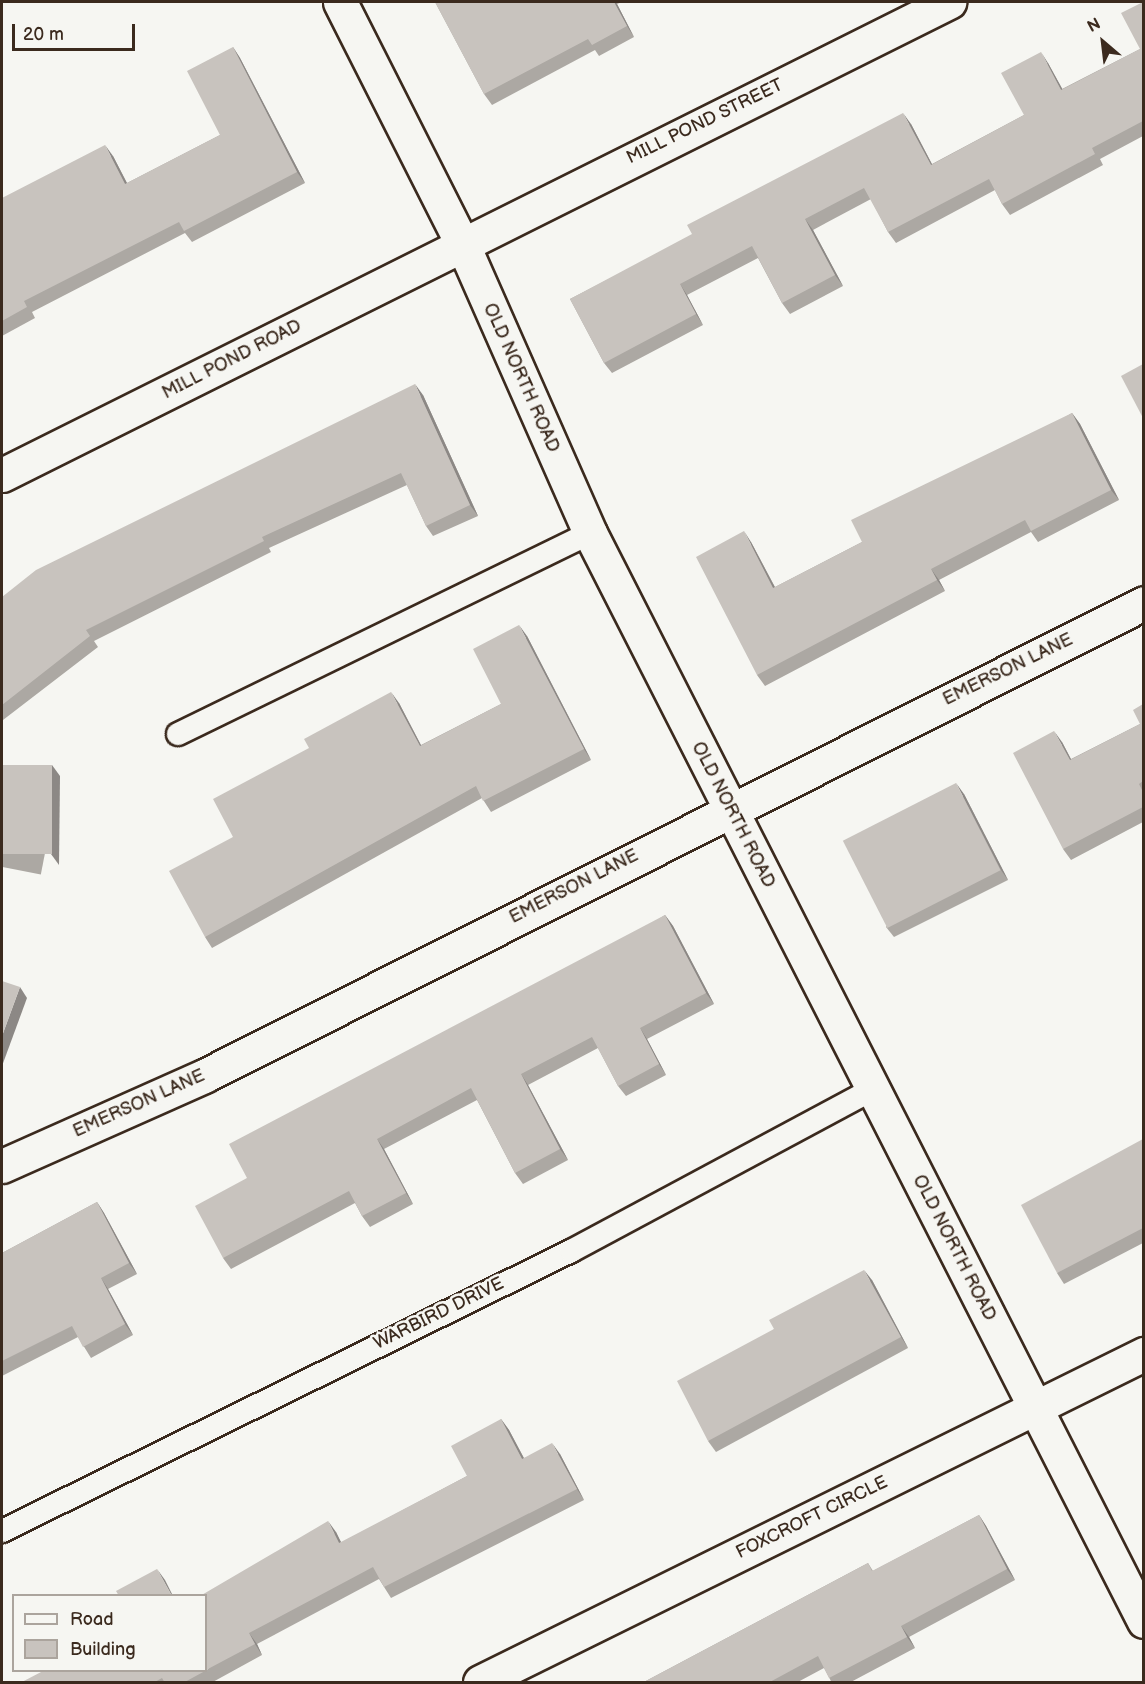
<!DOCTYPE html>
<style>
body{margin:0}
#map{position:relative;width:1145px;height:1684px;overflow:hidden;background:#f6f6f2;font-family:"Balsamiq Sans",sans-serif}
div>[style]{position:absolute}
.roads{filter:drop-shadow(2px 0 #3b2a1e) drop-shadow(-2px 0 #3b2a1e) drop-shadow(0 2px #3b2a1e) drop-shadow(0 -2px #3b2a1e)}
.service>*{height:22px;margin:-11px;padding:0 11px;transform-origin:11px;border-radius:11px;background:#f6f6f2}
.minor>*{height:33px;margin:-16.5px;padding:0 16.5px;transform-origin:16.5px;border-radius:16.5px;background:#f6f6f2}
.tertiary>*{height:33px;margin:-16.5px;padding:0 16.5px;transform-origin:16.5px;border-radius:16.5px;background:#f6f6f2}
.wall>*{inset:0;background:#aca8a3;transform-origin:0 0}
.shaded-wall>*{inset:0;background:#8c8885}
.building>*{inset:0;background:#c8c3be;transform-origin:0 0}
span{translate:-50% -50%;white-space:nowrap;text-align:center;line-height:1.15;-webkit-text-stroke:5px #f6f6f2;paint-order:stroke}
.street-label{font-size:18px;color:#3b2a1e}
.frame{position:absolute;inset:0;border:3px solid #3b2a1e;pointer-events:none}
.legend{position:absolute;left:12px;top:1594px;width:195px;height:78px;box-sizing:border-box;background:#f6f6f2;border:2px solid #aba49d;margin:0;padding:8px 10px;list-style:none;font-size:18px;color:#3b2a1e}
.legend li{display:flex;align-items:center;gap:12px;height:30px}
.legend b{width:30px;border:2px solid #aba49d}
.north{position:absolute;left:1073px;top:12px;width:60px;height:60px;-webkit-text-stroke:4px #f6f6f2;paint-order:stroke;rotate:332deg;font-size:16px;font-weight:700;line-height:24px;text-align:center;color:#3b2a1e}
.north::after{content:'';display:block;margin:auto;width:21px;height:27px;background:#3b2a1e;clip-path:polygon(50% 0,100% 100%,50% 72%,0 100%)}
.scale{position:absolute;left:12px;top:24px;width:123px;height:27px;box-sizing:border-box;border:3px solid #3b2a1e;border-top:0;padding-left:8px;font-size:18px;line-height:21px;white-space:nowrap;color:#3b2a1e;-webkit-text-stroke:4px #f6f6f2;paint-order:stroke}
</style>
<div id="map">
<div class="roads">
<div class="service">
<i style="left:178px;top:734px;width:458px;rotate:-26deg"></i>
<i style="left:2px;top:1531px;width:634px;rotate:-26.2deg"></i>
<i style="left:571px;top:1251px;width:343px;rotate:-28.2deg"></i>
</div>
<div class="minor">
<i style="left:2px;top:475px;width:1059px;rotate:-26.54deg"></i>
<i style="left:2px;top:1166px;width:221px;rotate:-24deg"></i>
<i style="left:204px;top:1076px;width:1052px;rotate:-26.71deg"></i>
<i style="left:480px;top:1682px;width:741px;rotate:-26.29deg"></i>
</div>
<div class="tertiary">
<i style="left:340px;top:2px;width:272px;rotate:63.2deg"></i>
<i style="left:463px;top:245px;width:315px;rotate:66.2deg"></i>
<i style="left:590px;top:533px;width:1221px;rotate:63.02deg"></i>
</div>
</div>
<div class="wall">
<i style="clip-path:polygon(435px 2px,622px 2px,617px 4px,634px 37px,599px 56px,595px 50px,492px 105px,484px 94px)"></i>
<i style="clip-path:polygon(1143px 2px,1143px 136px,1100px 159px,1103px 165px,1010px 215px,1002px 204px,995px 190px,896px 243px,888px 232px,871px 199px,813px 230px,843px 286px,790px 314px,782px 303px,758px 258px,687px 295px,703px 325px,612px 373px,604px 363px,570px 299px,911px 124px,932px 164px,1024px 115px,1048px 63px,1062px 89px,1140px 49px)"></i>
<i style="clip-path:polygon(233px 47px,240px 58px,305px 183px,192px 242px,185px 233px,32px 312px,35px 318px,2px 336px,2px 215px,113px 156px,127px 183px,220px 135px)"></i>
<i style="clip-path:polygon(423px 395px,478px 516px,433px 536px,426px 526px,407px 485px,269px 548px,271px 552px,94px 641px,98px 647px,3px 720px,2px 718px,2px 597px)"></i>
<i style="clip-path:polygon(1072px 413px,1080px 424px,1119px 500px,1038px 542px,1031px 532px,939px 580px,945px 591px,765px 686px,757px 675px,751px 542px,775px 587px,862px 542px)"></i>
<i style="clip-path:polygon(527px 636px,591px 760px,491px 812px,482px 798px,212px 948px,205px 937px,233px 837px,399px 703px,421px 745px,501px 704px)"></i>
<i style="clip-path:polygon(1143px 704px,1143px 822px,1071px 860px,1063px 849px,1062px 742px,1071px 759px,1140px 724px)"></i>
<i style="left:2px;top:765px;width:59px;height:100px;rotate:11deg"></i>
<i style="clip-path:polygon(964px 794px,1008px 880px,894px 937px,886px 927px)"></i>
<i style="clip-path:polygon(665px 915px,673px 926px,714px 1004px,647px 1039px,666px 1075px,626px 1096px,618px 1086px,598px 1048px,528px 1085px,568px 1160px,523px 1184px,515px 1173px,477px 1100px,384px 1149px,413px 1204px,370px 1227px,362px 1216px,355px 1203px,231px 1269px,223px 1258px,247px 1178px)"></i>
<i style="clip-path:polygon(1143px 1139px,1143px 1243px,1064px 1284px,1057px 1273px)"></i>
<i style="clip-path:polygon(97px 1202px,104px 1213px,137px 1274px,108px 1289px,133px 1335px,91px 1358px,78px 1337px,2px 1376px,2px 1253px)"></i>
<i style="clip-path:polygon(872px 1280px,908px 1348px,716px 1452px,708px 1441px,774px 1329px)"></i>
<i style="clip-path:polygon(501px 1419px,509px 1430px,524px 1458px,560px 1454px,584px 1500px,391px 1598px,379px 1579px,257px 1644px,262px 1655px,211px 1683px,20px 1683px,206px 1671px,336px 1532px,341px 1543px,467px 1476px)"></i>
<i style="clip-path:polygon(979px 1515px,986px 1526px,1015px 1580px,909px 1637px,915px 1648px,849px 1683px,832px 1683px,824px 1668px,796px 1683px,642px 1683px,868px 1563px,873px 1571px)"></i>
</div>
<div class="shaded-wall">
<i style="clip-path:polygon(614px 2px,616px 2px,617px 4px,634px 37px,627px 26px)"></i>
<i style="clip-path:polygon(233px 47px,240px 58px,305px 183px,297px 172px)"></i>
<i style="clip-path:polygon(1041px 52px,1048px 63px,1069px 101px,1061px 90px)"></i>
<i style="clip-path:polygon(903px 113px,911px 124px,938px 176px,931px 165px)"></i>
<i style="clip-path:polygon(105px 145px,113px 156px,133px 195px,125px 184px)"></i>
<i style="clip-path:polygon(805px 219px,813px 230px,843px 286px,835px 275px)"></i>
<i style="clip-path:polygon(680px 284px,687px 295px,703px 325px,696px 314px)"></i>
<i style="clip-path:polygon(415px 384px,423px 395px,478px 516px,470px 505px)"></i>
<i style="clip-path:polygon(1072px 413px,1080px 424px,1119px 500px,1111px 490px)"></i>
<i style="clip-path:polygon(744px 531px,751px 542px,781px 599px,773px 588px)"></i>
<i style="clip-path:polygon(931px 569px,939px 580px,945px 591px,937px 580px)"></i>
<i style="clip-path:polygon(519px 625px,527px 636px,591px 760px,584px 749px)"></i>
<i style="clip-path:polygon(391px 692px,399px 703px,427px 757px,420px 746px)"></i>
<i style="clip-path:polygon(1054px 731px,1062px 742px,1077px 771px,1070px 760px)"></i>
<i style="clip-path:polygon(52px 765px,60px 776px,59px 865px,51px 854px)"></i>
<i style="clip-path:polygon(956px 783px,964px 794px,1008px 880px,1001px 870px)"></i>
<i style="clip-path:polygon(665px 915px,673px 926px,714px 1004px,706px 993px)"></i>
<i style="clip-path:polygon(20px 987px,27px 998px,2px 1066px,2px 1036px)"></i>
<i style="clip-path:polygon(640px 1028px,647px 1039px,666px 1075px,659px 1064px)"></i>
<i style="clip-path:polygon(521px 1074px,528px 1085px,568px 1160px,560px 1149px)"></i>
<i style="clip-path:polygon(377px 1139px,384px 1149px,413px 1204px,406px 1193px)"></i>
<i style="clip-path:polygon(97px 1202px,104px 1213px,137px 1274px,129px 1263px)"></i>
<i style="clip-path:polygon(864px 1270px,872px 1280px,908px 1348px,901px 1337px)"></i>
<i style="clip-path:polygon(101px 1278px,108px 1289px,133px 1335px,125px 1324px)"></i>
<i style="clip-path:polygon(501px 1419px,509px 1430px,530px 1470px,522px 1459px)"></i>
<i style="clip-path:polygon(552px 1443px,560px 1454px,584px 1500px,577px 1489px)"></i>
<i style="clip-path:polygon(979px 1515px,986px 1526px,1015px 1580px,1007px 1569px)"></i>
<i style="clip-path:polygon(328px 1521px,336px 1532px,347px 1554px,339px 1543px)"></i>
<i style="clip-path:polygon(157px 1569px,165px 1580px,173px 1596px,172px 1596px)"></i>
<i style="clip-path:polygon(901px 1626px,909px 1637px,915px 1648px,907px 1637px)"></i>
<i style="clip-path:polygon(249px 1633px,257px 1644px,262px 1655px,255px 1644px)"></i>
</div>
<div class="building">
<i style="clip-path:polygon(435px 2px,614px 2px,627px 26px,592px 45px,588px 39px,484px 94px)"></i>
<i style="clip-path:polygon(1143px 2px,1143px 121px,1092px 148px,1095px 154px,1002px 204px,989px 179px,888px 232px,864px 188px,805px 219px,835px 275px,782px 303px,752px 246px,680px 284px,696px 314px,604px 363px,570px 299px,692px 234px,687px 225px,903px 113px,931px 165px,1024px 115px,1001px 73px,1041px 52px,1061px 90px,1140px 49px,1121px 13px)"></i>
<i style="clip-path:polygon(233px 47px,297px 172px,184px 231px,179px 222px,24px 301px,27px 307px,2px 321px,2px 215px,3px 214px,2px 211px,2px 198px,105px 145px,125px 184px,220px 135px,187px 71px)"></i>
<i style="clip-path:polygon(1143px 364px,1143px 418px,1121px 376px)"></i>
<i style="clip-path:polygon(415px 384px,470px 505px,426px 526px,401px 473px,262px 537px,264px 541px,86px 630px,90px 636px,2px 705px,2px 597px,36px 570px)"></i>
<i style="clip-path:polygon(1072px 413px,1111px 490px,1031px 531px,1025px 520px,931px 569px,937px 580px,757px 675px,696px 557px,744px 531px,773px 588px,862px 542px,851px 520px)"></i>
<i style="clip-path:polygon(519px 625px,584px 749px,483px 801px,476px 786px,205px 937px,169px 871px,233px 837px,213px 799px,309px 748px,304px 739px,391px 692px,420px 746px,501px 704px,473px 649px)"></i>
<i style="clip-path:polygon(1143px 704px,1143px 781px,1139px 784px,1143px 792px,1143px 807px,1063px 849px,1013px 753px,1054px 731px,1070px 760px,1140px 724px,1133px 710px)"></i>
<i style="left:2px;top:765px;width:50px;height:89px"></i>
<i style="left:956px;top:783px;width:98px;height:127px;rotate:63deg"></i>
<i style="clip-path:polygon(665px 915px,706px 993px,640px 1028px,659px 1064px,618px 1086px,592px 1037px,521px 1074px,560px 1149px,515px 1173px,471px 1088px,377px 1139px,406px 1193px,362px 1216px,349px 1191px,223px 1258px,195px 1206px,247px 1178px,229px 1144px)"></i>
<i style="clip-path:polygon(2px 981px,20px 987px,2px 1036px)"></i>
<i style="clip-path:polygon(1143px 1139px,1143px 1228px,1057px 1273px,1021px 1205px)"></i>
<i style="clip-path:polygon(97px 1202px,129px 1263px,101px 1278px,125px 1324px,83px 1347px,72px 1326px,2px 1361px,2px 1253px)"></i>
<i style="clip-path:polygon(864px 1270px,901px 1337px,708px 1441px,677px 1381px,774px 1329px,769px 1320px)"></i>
<i style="clip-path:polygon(501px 1419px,522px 1459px,552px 1443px,577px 1489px,384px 1587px,373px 1567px,249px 1633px,255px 1644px,206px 1670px,206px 1596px,200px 1596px,328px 1521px,339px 1543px,467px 1476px,451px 1446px)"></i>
<i style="clip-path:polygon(979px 1515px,1007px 1569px,901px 1626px,907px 1637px,829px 1678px,818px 1656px,768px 1683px,642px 1683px,868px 1563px,872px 1571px)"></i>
<i style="clip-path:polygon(157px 1569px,172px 1596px,119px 1596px,116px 1591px)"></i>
<i style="clip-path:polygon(43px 1671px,205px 1671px,183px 1683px,165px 1683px,162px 1678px,153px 1683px,20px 1683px)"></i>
</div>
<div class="street-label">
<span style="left:705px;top:122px;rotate:-26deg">MILL POND STREET</span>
<span style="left:232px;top:360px;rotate:-27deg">MILL POND ROAD</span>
<span style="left:521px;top:378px;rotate:66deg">OLD NORTH ROAD</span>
<span style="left:1008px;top:670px;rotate:-26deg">EMERSON LANE</span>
<span style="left:733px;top:815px;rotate:63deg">OLD NORTH ROAD</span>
<span style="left:574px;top:887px;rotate:-27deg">EMERSON LANE</span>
<span style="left:139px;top:1104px;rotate:-24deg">EMERSON LANE</span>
<span style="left:954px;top:1248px;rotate:63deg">OLD NORTH ROAD</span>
<span style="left:439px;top:1314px;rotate:-26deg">WARBIRD DRIVE</span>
<span style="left:812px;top:1518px;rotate:-26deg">FOXCROFT CIRCLE</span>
</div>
<div class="frame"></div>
<ul class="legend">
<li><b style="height:8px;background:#f6f6f2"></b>Road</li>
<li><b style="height:16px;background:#c8c3be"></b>Building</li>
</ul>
<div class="north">N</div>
<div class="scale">20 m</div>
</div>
